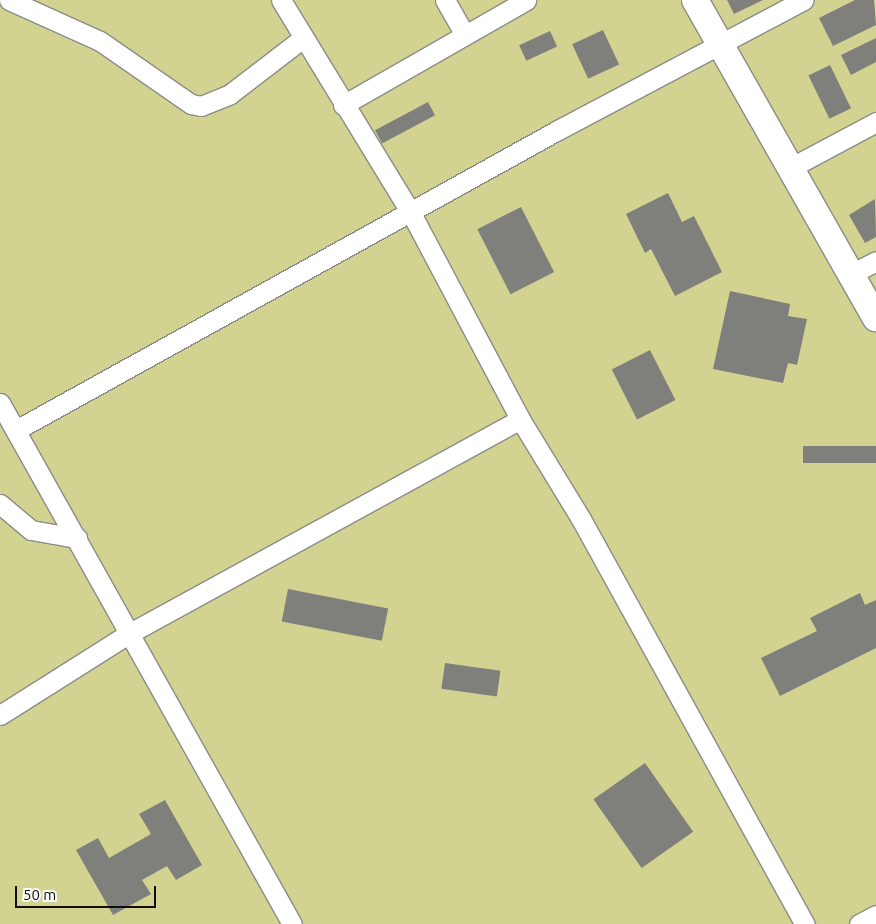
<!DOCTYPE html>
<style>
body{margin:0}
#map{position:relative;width:876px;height:924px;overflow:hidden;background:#fafaf6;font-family:Ubuntu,sans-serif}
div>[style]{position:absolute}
.green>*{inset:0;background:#d3d391;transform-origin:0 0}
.building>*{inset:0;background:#7f7f7c;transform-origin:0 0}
.roads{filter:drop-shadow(1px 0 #8b8b87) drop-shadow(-1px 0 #8b8b87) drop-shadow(0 1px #8b8b87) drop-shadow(0 -1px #8b8b87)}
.street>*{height:19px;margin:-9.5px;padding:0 9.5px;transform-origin:9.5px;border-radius:9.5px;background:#fff}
.secondary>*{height:26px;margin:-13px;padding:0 13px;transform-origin:13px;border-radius:13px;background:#fff}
span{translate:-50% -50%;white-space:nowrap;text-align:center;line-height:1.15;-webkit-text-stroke:5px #fafaf6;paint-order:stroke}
.scale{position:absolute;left:15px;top:886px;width:141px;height:22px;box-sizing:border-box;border:2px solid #0f0f0e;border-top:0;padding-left:6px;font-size:15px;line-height:18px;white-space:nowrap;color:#0f0f0e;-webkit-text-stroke:4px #fafaf6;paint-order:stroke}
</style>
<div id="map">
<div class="green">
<i style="left:0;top:0;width:876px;height:924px"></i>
</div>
<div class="building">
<i style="clip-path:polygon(727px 0,763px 0,734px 14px)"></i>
<i style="clip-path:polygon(855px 0,874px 0,876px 25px,833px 46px,819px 18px)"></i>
<i style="left:603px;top:30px;width:38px;height:34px;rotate:65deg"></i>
<i style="left:550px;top:31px;width:17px;height:34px;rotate:65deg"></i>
<i style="clip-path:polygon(876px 38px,876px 62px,851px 75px,841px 55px)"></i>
<i style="left:830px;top:65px;width:48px;height:24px;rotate:64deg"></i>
<i style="left:428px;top:102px;width:15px;height:60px;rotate:62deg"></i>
<i style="clip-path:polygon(668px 193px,682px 222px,694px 216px,722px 272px,675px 296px,651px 249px,645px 253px,626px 214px)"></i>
<i style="clip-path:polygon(875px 199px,876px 237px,865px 243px,849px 215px)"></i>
<i style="left:521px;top:207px;width:73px;height:49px;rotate:63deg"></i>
<i style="clip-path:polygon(730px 291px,790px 304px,788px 316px,807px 319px,797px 365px,788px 363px,783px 383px,713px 369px)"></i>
<i style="left:650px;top:350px;width:56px;height:43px;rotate:63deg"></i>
<i style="left:876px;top:446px;width:17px;height:73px;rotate:90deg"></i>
<i style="left:288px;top:589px;width:102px;height:33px;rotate:11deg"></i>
<i style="clip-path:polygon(860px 593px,865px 605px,876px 600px,876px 648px,780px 696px,761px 658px,817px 631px,810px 618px)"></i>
<i style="left:445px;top:663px;width:56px;height:26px;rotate:8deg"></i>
<i style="left:645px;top:763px;width:84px;height:63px;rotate:55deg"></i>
<i style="clip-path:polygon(165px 800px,202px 865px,176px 880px,167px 866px,142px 880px,151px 894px,113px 915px,76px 850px,98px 838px,109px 858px,151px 834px,139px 814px)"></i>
</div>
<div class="roads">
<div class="street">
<i style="left:9px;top:0;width:100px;rotate:24.3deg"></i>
<i style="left:100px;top:41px;width:111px;rotate:34.7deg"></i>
<i style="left:191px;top:104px;width:10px;rotate:11deg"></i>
<i style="left:201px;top:106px;width:31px;rotate:-22deg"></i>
<i style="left:230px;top:94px;width:92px;rotate:-37.5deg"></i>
<i style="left:281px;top:0;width:247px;rotate:58.6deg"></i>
<i style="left:410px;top:211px;width:235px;rotate:62.1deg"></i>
<i style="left:520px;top:419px;width:117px;rotate:58.6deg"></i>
<i style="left:581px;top:519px;width:463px;rotate:61.1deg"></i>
<i style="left:445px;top:0;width:40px;rotate:60.3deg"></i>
<i style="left:343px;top:105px;width:211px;rotate:-29.8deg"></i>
<i style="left:790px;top:168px;width:98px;rotate:-28.1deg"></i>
<i style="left:851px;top:274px;width:28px;rotate:-27deg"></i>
<i style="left:0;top:403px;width:597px;rotate:60.73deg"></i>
<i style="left:16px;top:430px;width:617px;rotate:-28.97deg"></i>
<i style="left:556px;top:131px;width:280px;rotate:-27.9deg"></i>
<i style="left:0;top:504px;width:40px;rotate:40deg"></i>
<i style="left:31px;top:530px;width:47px;rotate:9.9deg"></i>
<i style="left:0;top:715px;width:151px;rotate:-32.3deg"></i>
<i style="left:128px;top:634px;width:447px;rotate:-28.7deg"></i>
<i style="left:859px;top:924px;width:19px;rotate:-28deg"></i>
</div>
<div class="secondary">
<i style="left:695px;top:0;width:366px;rotate:60.4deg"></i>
</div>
</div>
<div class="scale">50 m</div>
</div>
